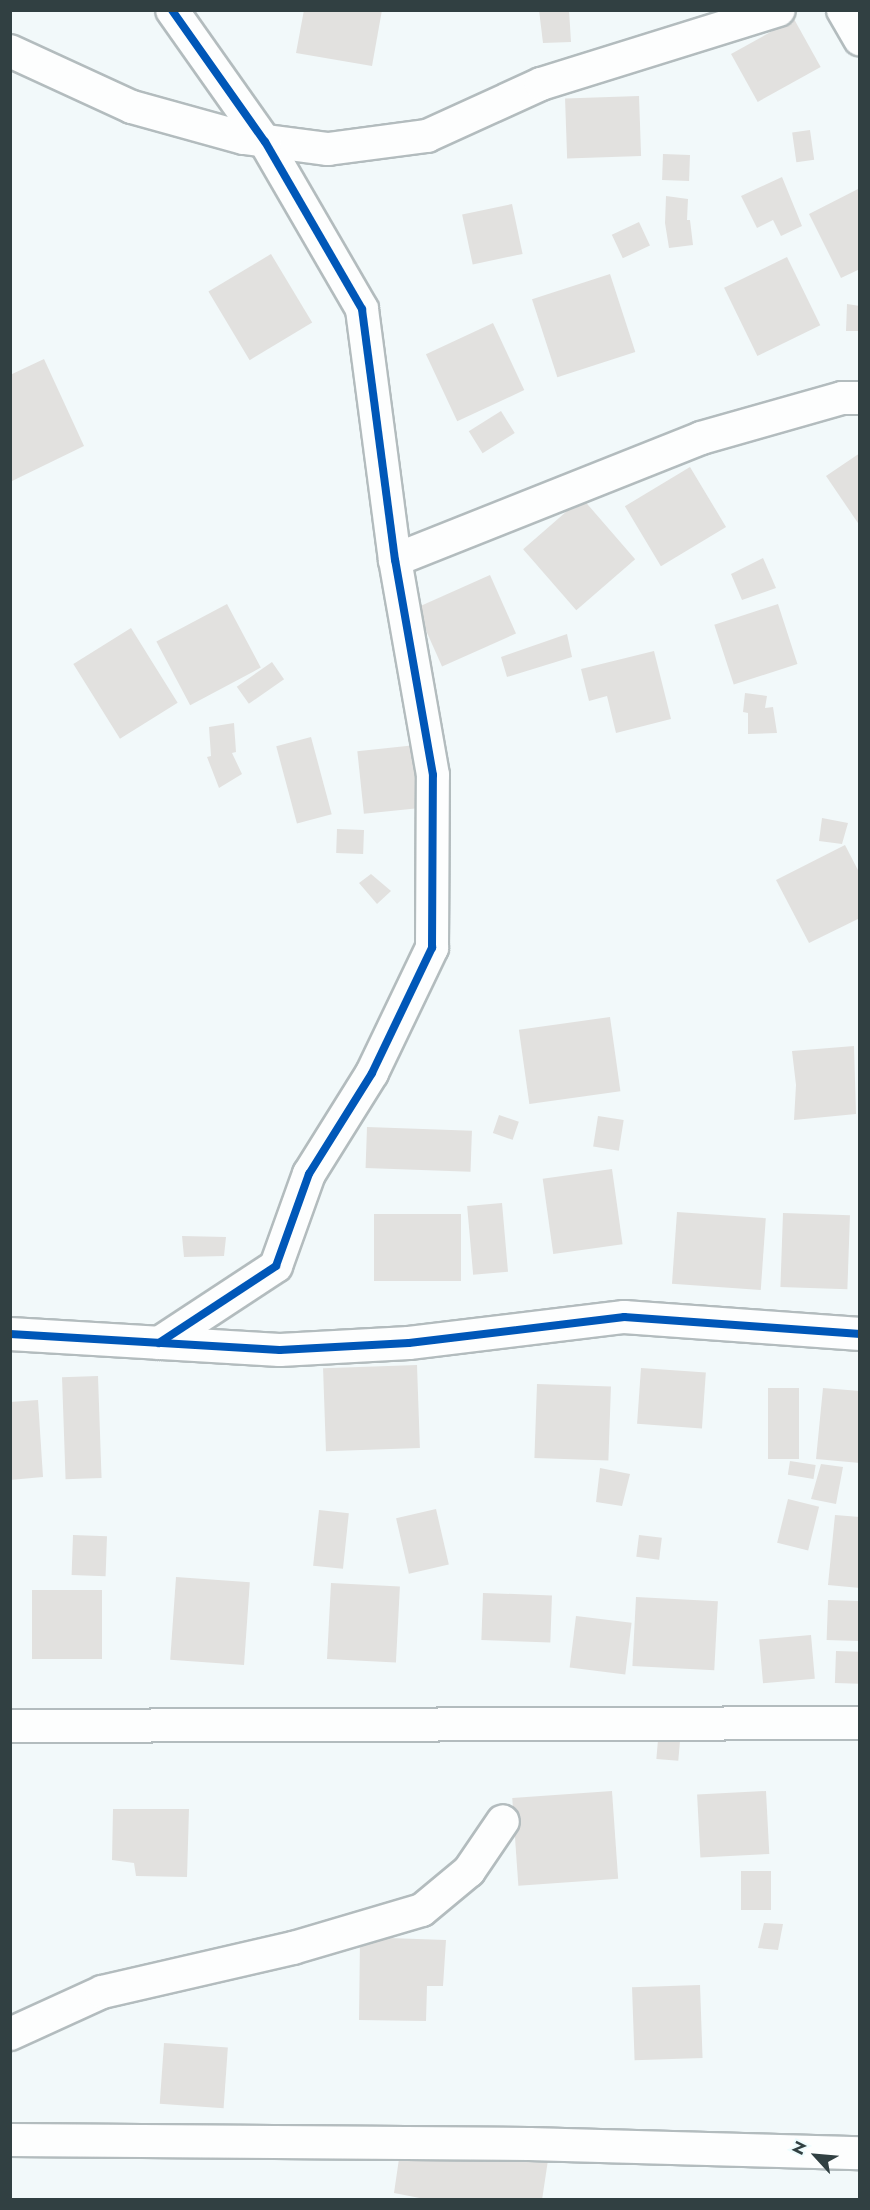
<!DOCTYPE html>
<style>
body{margin:0}
#map{position:relative;width:870px;height:2210px;overflow:hidden;background:#f2f9fa;font-family:Jost,sans-serif}
div>[style]{position:absolute}
.building>*{inset:0;background:#e2e1df;transform-origin:0 0}
.roads{filter:drop-shadow(2px 0 #b3bcbe) drop-shadow(-2px 0 #b3bcbe) drop-shadow(0 2px #b3bcbe) drop-shadow(0 -2px #b3bcbe)}
.minor>*{height:32px;margin:-16px;padding:0 16px;transform-origin:16px;border-radius:16px;background:#fdfefe}
.cycleway>*{height:8px;margin:-4px;padding:0 4px;transform-origin:4px;border-radius:4px;background:#0057b8}
span{translate:-50% -50%;white-space:nowrap;text-align:center;line-height:1.15;-webkit-text-stroke:4.5px #eefcfe;paint-order:stroke}
.frame{position:absolute;inset:0;border:12px solid #314042;pointer-events:none}
.north{position:absolute;left:786px;top:2126px;width:60px;height:60px;-webkit-text-stroke:4px #eefcfe;paint-order:stroke;rotate:296deg;font-size:16px;font-weight:700;line-height:24px;text-align:center;color:#314042}
.north::after{content:'';display:block;margin:auto;width:21px;height:27px;background:#314042;clip-path:polygon(50% 0,100% 100%,50% 72%,0 100%)}
</style>
<div id="map">
<div class="building">
<i style="clip-path:polygon(304px 10px,382px 10px,372px 66px,296px 53px)"></i>
<i style="clip-path:polygon(539px 10px,569px 10px,571px 42px,543px 43px)"></i>
<i style="left:794px;top:19px;width:55px;height:72px;rotate:61deg"></i>
<i style="left:639px;top:96px;width:60px;height:74px;rotate:88deg"></i>
<i style="left:810px;top:130px;width:30px;height:18px;rotate:82deg"></i>
<i style="left:663px;top:154px;width:27px;height:26px;rotate:2deg"></i>
<i style="clip-path:polygon(782px 177px,802px 226px,781px 236px,773px 220px,757px 228px,741px 196px)"></i>
<i style="clip-path:polygon(860px 188px,860px 269px,841px 278px,809px 214px)"></i>
<i style="clip-path:polygon(666px 196px,688px 199px,687px 220px,690px 220px,693px 245px,669px 248px,665px 223px)"></i>
<i style="left:512px;top:204px;width:51px;height:51px;rotate:78deg"></i>
<i style="left:639px;top:222px;width:26px;height:30px;rotate:65deg"></i>
<i style="left:271px;top:254px;width:80px;height:73px;rotate:59deg"></i>
<i style="left:787px;top:257px;width:76px;height:70px;rotate:64deg"></i>
<i style="left:610px;top:274px;width:82px;height:82px;rotate:72deg"></i>
<i style="clip-path:polygon(847px 304px,860px 306px,860px 331px,846px 331px)"></i>
<i style="left:493px;top:323px;width:74px;height:74px;rotate:65deg"></i>
<i style="clip-path:polygon(44px 359px,84px 446px,10px 482px,10px 375px)"></i>
<i style="left:501px;top:411px;width:26px;height:38px;rotate:58deg"></i>
<i style="clip-path:polygon(860px 453px,860px 526px,826px 476px)"></i>
<i style="left:690px;top:467px;width:70px;height:76px;rotate:59deg"></i>
<i style="left:582px;top:498px;width:81px;height:78px;rotate:49deg"></i>
<i style="clip-path:polygon(763px 558px,776px 588px,742px 600px,731px 574px)"></i>
<i style="left:490px;top:575px;width:64px;height:81px;rotate:66deg"></i>
<i style="left:227px;top:604px;width:72px;height:80px;rotate:62deg"></i>
<i style="left:778px;top:604px;width:63px;height:67px;rotate:72deg"></i>
<i style="left:131px;top:628px;width:88px;height:68px;rotate:58deg"></i>
<i style="clip-path:polygon(567px 634px,572px 657px,507px 677px,501px 657px)"></i>
<i style="clip-path:polygon(654px 651px,671px 719px,616px 733px,607px 696px,589px 701px,581px 669px)"></i>
<i style="left:272px;top:662px;width:21px;height:43px;rotate:55deg"></i>
<i style="clip-path:polygon(745px 693px,767px 696px,765px 708px,773px 707px,777px 733px,748px 734px,748px 713px,743px 712px)"></i>
<i style="clip-path:polygon(234px 723px,236px 752px,232px 753px,242px 774px,219px 788px,207px 757px,211px 756px,209px 727px)"></i>
<i style="left:311px;top:737px;width:80px;height:36px;rotate:75deg"></i>
<i style="left:416px;top:745px;width:63px;height:59px;rotate:84deg"></i>
<i style="clip-path:polygon(822px 818px,848px 823px,842px 844px,819px 841px)"></i>
<i style="left:337px;top:829px;width:27px;height:24px;rotate:2deg"></i>
<i style="clip-path:polygon(845px 845px,860px 874px,860px 918px,809px 943px,776px 880px)"></i>
<i style="clip-path:polygon(371px 874px,391px 891px,377px 904px,359px 883px)"></i>
<i style="left:610px;top:1017px;width:75px;height:92px;rotate:82deg"></i>
<i style="clip-path:polygon(854px 1046px,856px 1114px,794px 1120px,796px 1085px,792px 1051px)"></i>
<i style="left:499px;top:1115px;width:21px;height:19px;rotate:19deg"></i>
<i style="left:598px;top:1116px;width:26px;height:31px;rotate:9deg"></i>
<i style="left:367px;top:1127px;width:105px;height:41px;rotate:2deg"></i>
<i style="left:612px;top:1169px;width:76px;height:70px;rotate:82deg"></i>
<i style="left:502px;top:1203px;width:69px;height:35px;rotate:85deg"></i>
<i style="left:677px;top:1212px;width:89px;height:72px;rotate:4deg"></i>
<i style="left:783px;top:1213px;width:67px;height:74px;rotate:2deg"></i>
<i style="left:374px;top:1214px;width:87px;height:67px"></i>
<i style="clip-path:polygon(182px 1236px,226px 1237px,224px 1256px,184px 1257px)"></i>
<i style="left:417px;top:1365px;width:83px;height:94px;rotate:88deg"></i>
<i style="left:641px;top:1368px;width:65px;height:56px;rotate:4deg"></i>
<i style="left:98px;top:1376px;width:102px;height:36px;rotate:88deg"></i>
<i style="left:537px;top:1384px;width:74px;height:74px;rotate:2deg"></i>
<i style="left:768px;top:1388px;width:31px;height:71px"></i>
<i style="clip-path:polygon(823px 1388px,860px 1391px,860px 1463px,816px 1459px)"></i>
<i style="clip-path:polygon(38px 1400px,43px 1477px,10px 1480px,10px 1402px)"></i>
<i style="left:790px;top:1461px;width:26px;height:14px;rotate:9deg"></i>
<i style="clip-path:polygon(821px 1464px,843px 1467px,836px 1504px,811px 1499px)"></i>
<i style="clip-path:polygon(600px 1468px,630px 1474px,622px 1506px,596px 1502px)"></i>
<i style="left:788px;top:1499px;width:32px;height:45px;rotate:14deg"></i>
<i style="left:436px;top:1509px;width:57px;height:41px;rotate:77deg"></i>
<i style="left:319px;top:1510px;width:30px;height:56px;rotate:6deg"></i>
<i style="clip-path:polygon(835px 1515px,860px 1517px,860px 1588px,828px 1585px)"></i>
<i style="left:73px;top:1535px;width:34px;height:40px;rotate:2deg"></i>
<i style="left:639px;top:1535px;width:23px;height:22px;rotate:7deg"></i>
<i style="left:176px;top:1577px;width:74px;height:83px;rotate:4deg"></i>
<i style="left:331px;top:1583px;width:69px;height:76px;rotate:3deg"></i>
<i style="left:32px;top:1590px;width:70px;height:69px"></i>
<i style="left:483px;top:1593px;width:69px;height:47px;rotate:2deg"></i>
<i style="left:636px;top:1597px;width:82px;height:69px;rotate:3deg"></i>
<i style="left:828px;top:1600px;width:32px;height:40px;rotate:2deg"></i>
<i style="left:576px;top:1616px;width:56px;height:52px;rotate:7deg"></i>
<i style="left:811px;top:1635px;width:44px;height:52px;rotate:85deg"></i>
<i style="left:836px;top:1651px;width:24px;height:32px;rotate:2deg"></i>
<i style="left:658px;top:1740px;width:22px;height:19px;rotate:5deg"></i>
<i style="left:612px;top:1791px;width:88px;height:100px;rotate:86deg"></i>
<i style="left:766px;top:1791px;width:63px;height:69px;rotate:87deg"></i>
<i style="clip-path:polygon(113px 1809px,189px 1809px,187px 1877px,136px 1876px,134px 1863px,112px 1860px)"></i>
<i style="left:741px;top:1871px;width:30px;height:39px"></i>
<i style="clip-path:polygon(764px 1923px,783px 1924px,778px 1950px,758px 1948px)"></i>
<i style="clip-path:polygon(360px 1937px,446px 1940px,443px 1986px,427px 1986px,426px 2021px,359px 2020px)"></i>
<i style="left:700px;top:1985px;width:73px;height:68px;rotate:88deg"></i>
<i style="left:164px;top:2043px;width:64px;height:61px;rotate:4deg"></i>
<i style="clip-path:polygon(401px 2145px,548px 2160px,542px 2200px,430px 2200px,394px 2193px)"></i>
</div>
<div class="roads">
<div class="minor">
<i style="left:843px;top:10px;width:34px;rotate:60deg"></i>
<i style="left:10px;top:51px;width:134px;rotate:24.7deg"></i>
<i style="left:132px;top:107px;width:116px;rotate:15.5deg"></i>
<i style="left:244px;top:138px;width:85px;rotate:7.5deg"></i>
<i style="left:328px;top:149px;width:100px;rotate:-7.5deg"></i>
<i style="left:427px;top:136px;width:125px;rotate:-24.5deg"></i>
<i style="left:541px;top:84px;width:249px;rotate:-17.3deg"></i>
<i style="left:395px;top:560px;width:329px;rotate:-21.7deg"></i>
<i style="left:701px;top:438px;width:147px;rotate:-15.8deg"></i>
<i style="left:842px;top:398px;width:18px"></i>
<i style="left:10px;top:1334px;width:270px;rotate:3.4deg"></i>
<i style="left:280px;top:1350px;width:129px;rotate:-3.1deg"></i>
<i style="left:409px;top:1343px;width:217px;rotate:-6.9deg"></i>
<i style="left:624px;top:1317px;width:237px;rotate:4.1deg"></i>
<i style="left:159px;top:1343px;width:140px;rotate:-33.3deg"></i>
<i style="left:276px;top:1266px;width:98px;rotate:-70.3deg"></i>
<i style="left:309px;top:1174px;width:119px;rotate:-58deg"></i>
<i style="left:372px;top:1073px;width:139px;rotate:-64.4deg"></i>
<i style="left:432px;top:948px;width:173px;rotate:-89.7deg"></i>
<i style="left:433px;top:775px;width:218px;rotate:-100deg"></i>
<i style="left:395px;top:560px;width:253px;rotate:-97.5deg"></i>
<i style="left:362px;top:309px;width:193px;rotate:-120.1deg"></i>
<i style="left:265px;top:142px;width:161px;rotate:-125.2deg"></i>
<i style="left:10px;top:1726px;width:850px;rotate:-0.2deg"></i>
<i style="left:10px;top:2034px;width:101px;rotate:-24.5deg"></i>
<i style="left:102px;top:1992px;width:196px;rotate:-13deg"></i>
<i style="left:293px;top:1948px;width:134px;rotate:-16.4deg"></i>
<i style="left:422px;top:1910px;width:61px;rotate:-39.7deg"></i>
<i style="left:469px;top:1871px;width:60px;rotate:-55.8deg"></i>
<i style="left:10px;top:2140px;width:519px;rotate:0.44deg"></i>
<i style="left:529px;top:2144px;width:331px;rotate:1.6deg"></i>
</div>
</div>
<div class="cycleway">
<i style="left:10px;top:1334px;width:270px;rotate:3.4deg"></i>
<i style="left:280px;top:1350px;width:129px;rotate:-3.1deg"></i>
<i style="left:409px;top:1343px;width:217px;rotate:-6.9deg"></i>
<i style="left:624px;top:1317px;width:237px;rotate:4.1deg"></i>
<i style="left:159px;top:1343px;width:140px;rotate:-33.3deg"></i>
<i style="left:276px;top:1266px;width:98px;rotate:-70.3deg"></i>
<i style="left:309px;top:1174px;width:119px;rotate:-58deg"></i>
<i style="left:372px;top:1073px;width:139px;rotate:-64.4deg"></i>
<i style="left:432px;top:948px;width:173px;rotate:-89.7deg"></i>
<i style="left:433px;top:775px;width:218px;rotate:-100deg"></i>
<i style="left:395px;top:560px;width:253px;rotate:-97.5deg"></i>
<i style="left:362px;top:309px;width:193px;rotate:-120.1deg"></i>
<i style="left:265px;top:142px;width:161px;rotate:-125.2deg"></i>
</div>
<div class="frame"></div>
<div class="north">N</div>
</div>
